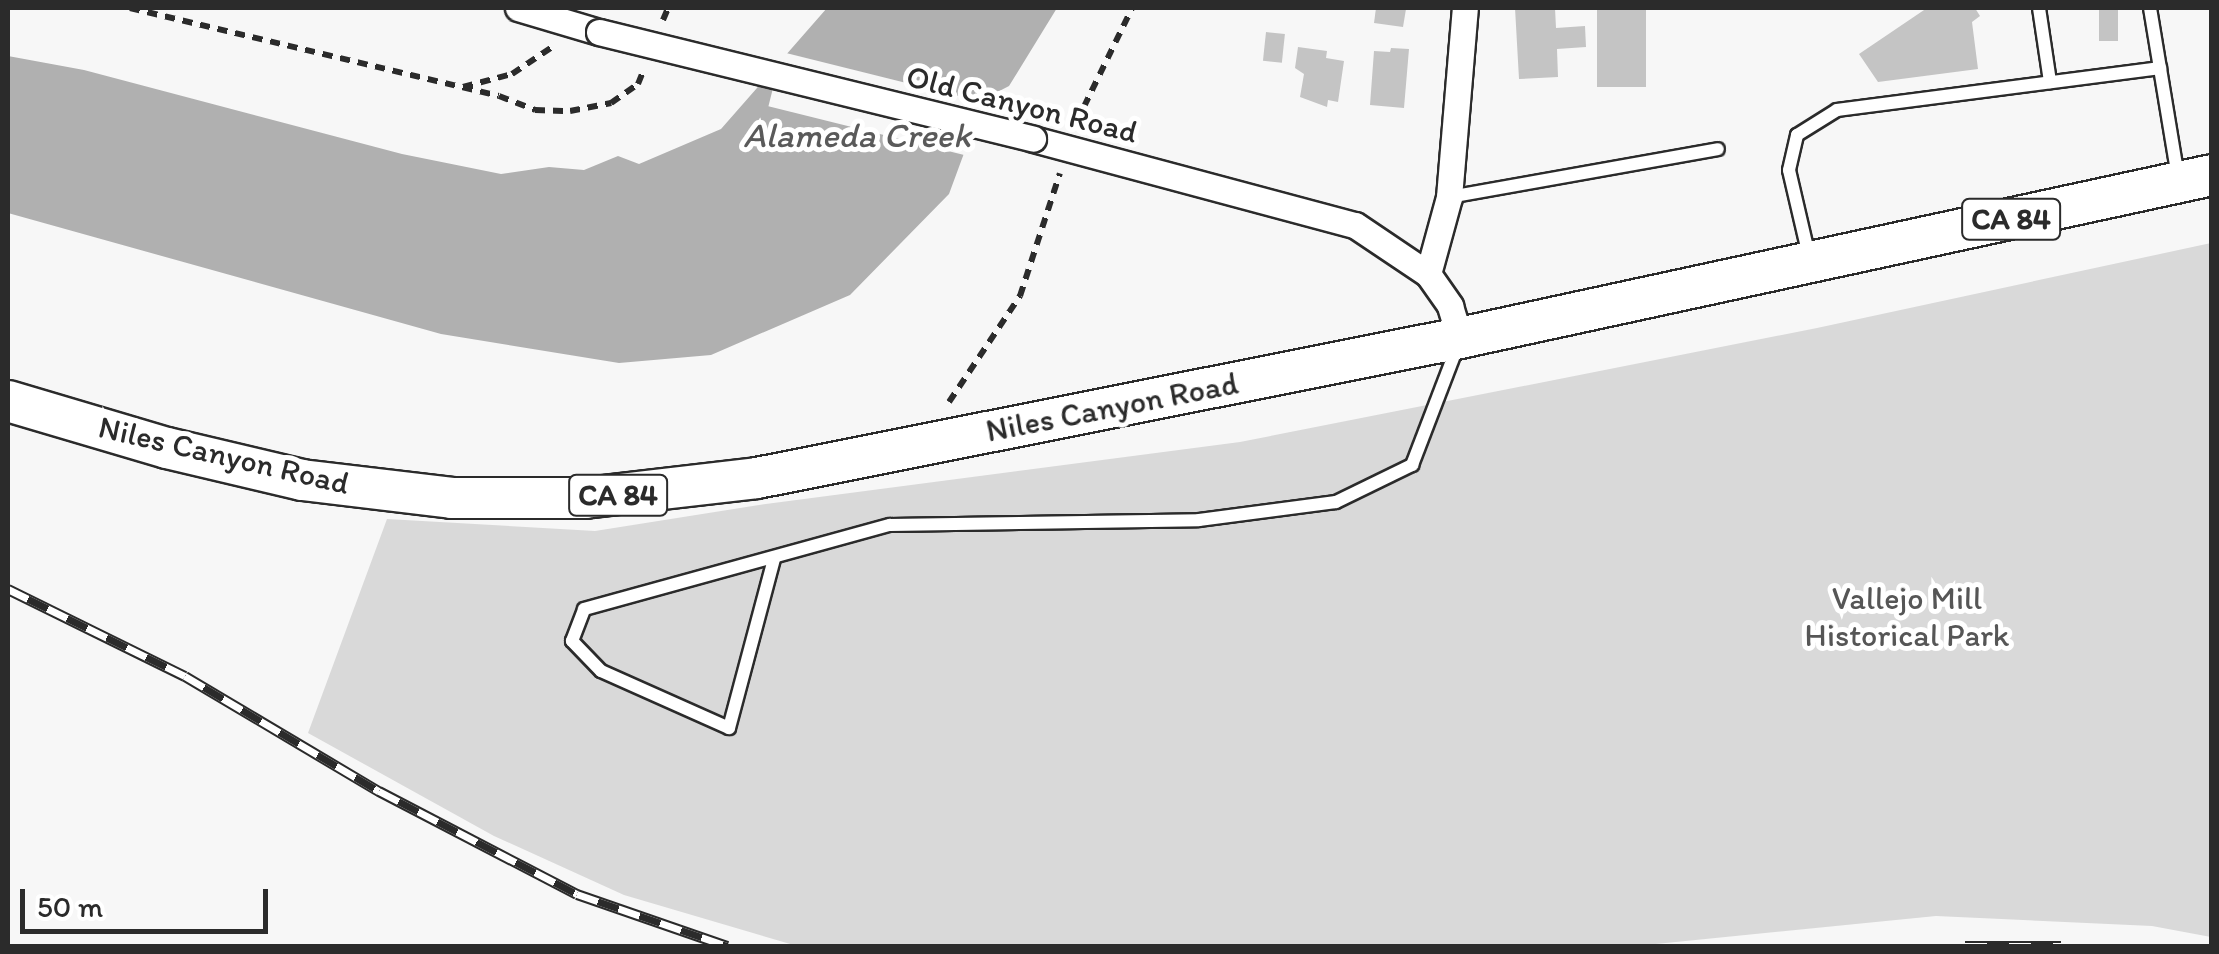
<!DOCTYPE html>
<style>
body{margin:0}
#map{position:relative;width:2219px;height:954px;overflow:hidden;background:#f7f7f7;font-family:Itim,sans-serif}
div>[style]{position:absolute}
.green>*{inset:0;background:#d9d9d9}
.water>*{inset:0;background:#b0b0b0}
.pier>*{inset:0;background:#f7f7f7;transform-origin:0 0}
.building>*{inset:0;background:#c4c4c4;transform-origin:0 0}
.path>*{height:6px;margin-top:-3px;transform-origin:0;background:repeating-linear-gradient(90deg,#2b2b2b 0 10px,transparent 0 18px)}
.roads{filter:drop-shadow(2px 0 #2b2b2b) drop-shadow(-2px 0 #2b2b2b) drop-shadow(0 2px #2b2b2b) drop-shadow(0 -2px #2b2b2b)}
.service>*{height:12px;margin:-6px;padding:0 6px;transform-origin:6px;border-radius:6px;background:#fff}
.minor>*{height:25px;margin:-12.5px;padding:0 12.5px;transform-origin:12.5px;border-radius:12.5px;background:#fff}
.primary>*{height:40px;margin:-20px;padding:0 20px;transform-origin:20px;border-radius:20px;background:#fff}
.rail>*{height:11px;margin-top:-5.5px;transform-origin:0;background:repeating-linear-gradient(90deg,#fff 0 22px,#2b2b2b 0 44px);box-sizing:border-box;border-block:2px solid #2b2b2b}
.bridges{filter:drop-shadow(2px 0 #2b2b2b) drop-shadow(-2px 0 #2b2b2b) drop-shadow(0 2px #2b2b2b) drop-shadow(0 -2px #2b2b2b)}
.minor-bridge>*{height:25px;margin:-12.5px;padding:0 12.5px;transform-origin:12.5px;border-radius:12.5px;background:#fff}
span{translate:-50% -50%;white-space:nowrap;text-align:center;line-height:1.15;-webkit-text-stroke:10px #fff;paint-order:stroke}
.shield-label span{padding:2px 8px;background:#fff;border:2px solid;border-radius:8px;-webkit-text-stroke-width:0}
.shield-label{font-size:30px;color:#2b2b2b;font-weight:700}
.street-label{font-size:32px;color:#2b2b2b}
.park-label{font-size:32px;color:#565656}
.water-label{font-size:35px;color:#5a5a5a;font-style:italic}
.frame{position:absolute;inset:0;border:10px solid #2b2b2b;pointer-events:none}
.scale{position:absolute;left:20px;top:889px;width:248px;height:45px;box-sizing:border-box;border:5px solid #2b2b2b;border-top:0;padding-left:12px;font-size:30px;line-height:35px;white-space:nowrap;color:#2b2b2b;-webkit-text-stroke:8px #fff;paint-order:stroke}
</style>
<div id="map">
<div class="green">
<i style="clip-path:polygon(2211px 243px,2211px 937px,2152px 926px,1936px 916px,1636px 946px,797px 946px,624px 895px,494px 836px,308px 733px,387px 519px,595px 531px,759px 505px,1240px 442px,1817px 328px)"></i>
</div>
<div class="water">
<i style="clip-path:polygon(827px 8px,1057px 8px,1009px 86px,984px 99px,949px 194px,850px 295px,711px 355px,619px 363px,441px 334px,8px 213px,8px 56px,84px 70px,402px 154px,501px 174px,549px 167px,584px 170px,618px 156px,639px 164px,721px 129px)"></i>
</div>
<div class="pier">
<i style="left:782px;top:52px;width:212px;height:56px;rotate:14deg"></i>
</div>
<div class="building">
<i style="clip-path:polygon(1376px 8px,1406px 9px,1403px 27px,1374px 23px)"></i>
<i style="clip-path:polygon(1515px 8px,1555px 8px,1556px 28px,1585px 26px,1586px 47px,1557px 49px,1558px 77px,1519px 79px)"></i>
<i style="left:1597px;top:8px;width:49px;height:79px"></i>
<i style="clip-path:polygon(1927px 8px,1975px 8px,1980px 16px,1972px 22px,1978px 69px,1878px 82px,1859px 54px)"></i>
<i style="left:2099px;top:8px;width:19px;height:33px"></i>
<i style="left:1266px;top:32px;width:19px;height:29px;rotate:6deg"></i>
<i style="clip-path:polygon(1298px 47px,1327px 51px,1326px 58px,1344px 61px,1338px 102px,1328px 100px,1327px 107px,1300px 97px,1304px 74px,1295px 68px)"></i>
<i style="clip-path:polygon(1391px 48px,1409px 49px,1404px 108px,1370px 105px,1374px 51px,1390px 52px)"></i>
</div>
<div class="path">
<i style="left:130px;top:8px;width:379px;rotate:13.4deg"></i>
<i style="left:499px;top:96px;width:39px;rotate:21deg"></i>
<i style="left:535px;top:110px;width:35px;rotate:2deg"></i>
<i style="left:570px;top:111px;width:42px;rotate:-11deg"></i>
<i style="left:611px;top:103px;width:33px;rotate:-35deg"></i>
<i style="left:638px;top:84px;width:16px;rotate:-68deg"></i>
<i style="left:663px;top:20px;width:13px;rotate:-67deg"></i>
<i style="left:463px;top:87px;width:51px;rotate:-14.9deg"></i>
<i style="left:512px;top:74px;width:52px;rotate:-34deg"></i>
<i style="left:1076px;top:123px;width:128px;rotate:-64deg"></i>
<i style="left:949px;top:402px;width:128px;rotate:-56.2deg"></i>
<i style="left:1020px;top:296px;width:129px;rotate:-72deg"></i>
</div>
<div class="roads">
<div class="service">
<i style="left:2039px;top:8px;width:75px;rotate:81.5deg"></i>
<i style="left:2150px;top:8px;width:172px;rotate:80.6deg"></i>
<i style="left:1449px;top:197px;width:273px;rotate:-10.1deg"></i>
<i style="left:1809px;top:256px;width:88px;rotate:-103.1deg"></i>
<i style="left:1789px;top:170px;width:36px;rotate:-77deg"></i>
<i style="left:1797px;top:135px;width:47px;rotate:-32deg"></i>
<i style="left:1837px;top:110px;width:326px;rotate:-7.4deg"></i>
<i style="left:774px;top:559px;width:175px;rotate:104.9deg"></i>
<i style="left:729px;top:728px;width:140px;rotate:-156deg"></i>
<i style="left:601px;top:671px;width:42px;rotate:-134deg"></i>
<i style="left:572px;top:641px;width:34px;rotate:-69deg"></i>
<i style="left:584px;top:609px;width:317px;rotate:-15.4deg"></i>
<i style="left:890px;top:525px;width:309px;rotate:-0.9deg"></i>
<i style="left:1199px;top:520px;width:138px;rotate:-7.5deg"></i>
<i style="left:1336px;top:502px;width:85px;rotate:-26deg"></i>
<i style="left:1412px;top:465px;width:129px;rotate:-69deg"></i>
</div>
<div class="minor">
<i style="left:518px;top:8px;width:84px;rotate:16.5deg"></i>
<i style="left:1033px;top:139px;width:333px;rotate:15deg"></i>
<i style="left:1355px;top:225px;width:88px;rotate:33.9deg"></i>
<i style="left:1428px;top:274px;width:39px;rotate:55deg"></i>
<i style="left:1450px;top:306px;width:34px;rotate:73deg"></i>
<i style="left:1428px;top:274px;width:80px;rotate:-74.7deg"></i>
<i style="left:1449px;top:197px;width:190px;rotate:-85.2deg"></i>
</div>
<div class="primary">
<i style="left:8px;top:401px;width:166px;rotate:16.5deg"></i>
<i style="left:167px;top:448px;width:139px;rotate:13.3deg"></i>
<i style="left:302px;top:480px;width:151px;rotate:6.8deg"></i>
<i style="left:452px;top:498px;width:133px"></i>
<i style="left:585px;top:498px;width:173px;rotate:-6.6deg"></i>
<i style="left:757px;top:478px;width:717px;rotate:-11.26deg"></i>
<i style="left:1460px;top:338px;width:769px;rotate:-12.23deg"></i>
</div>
</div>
<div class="rail">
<i style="left:8px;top:589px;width:197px;rotate:26.2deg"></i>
<i style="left:185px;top:676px;width:226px;rotate:30.7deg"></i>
<i style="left:379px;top:791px;width:223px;rotate:27.5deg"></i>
<i style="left:577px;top:894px;width:159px;rotate:19.1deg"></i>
<i style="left:1965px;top:946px;width:96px"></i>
</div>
<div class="bridges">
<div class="minor-bridge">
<i style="left:599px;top:32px;width:447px;rotate:13.8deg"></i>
</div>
</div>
<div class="shield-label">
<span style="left:2011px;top:219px">CA 84</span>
<span style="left:618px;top:495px">CA 84</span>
</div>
<div class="street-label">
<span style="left:1022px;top:104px;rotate:14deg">Old Canyon Road</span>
<span style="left:1112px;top:407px;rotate:-11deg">Niles Canyon Road</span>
<span style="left:224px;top:455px;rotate:13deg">Niles Canyon Road</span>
</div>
<div class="park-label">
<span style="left:1907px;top:617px">Vallejo Mill<br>Historical Park</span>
</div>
<div class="water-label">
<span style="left:857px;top:135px">Alameda Creek</span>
</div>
<div class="frame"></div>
<div class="scale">50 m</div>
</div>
